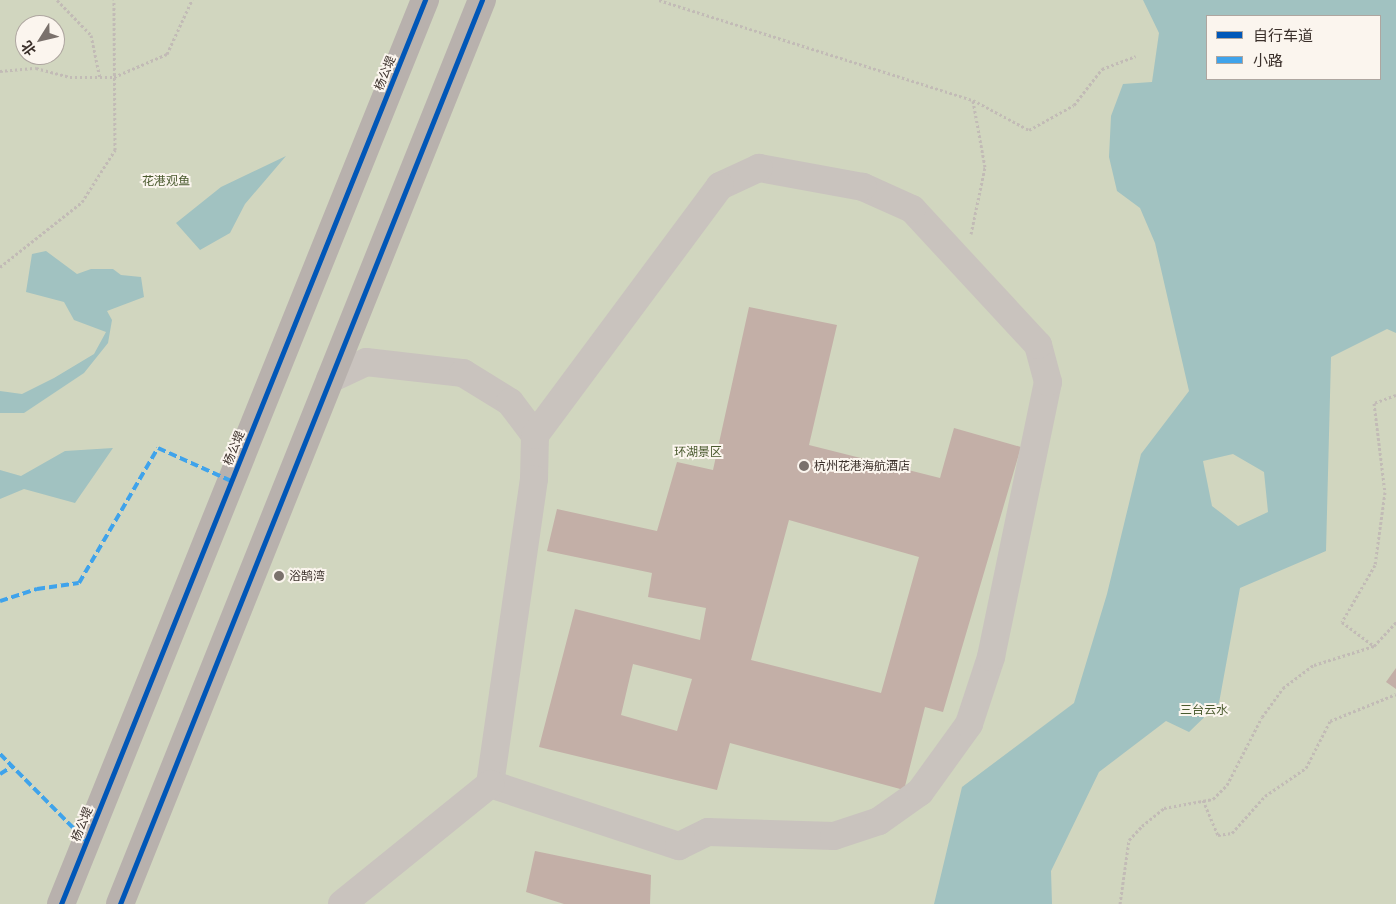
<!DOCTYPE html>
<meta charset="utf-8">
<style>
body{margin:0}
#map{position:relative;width:1396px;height:904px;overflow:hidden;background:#f0ebe5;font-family:Montserrat,"Noto Sans SC",sans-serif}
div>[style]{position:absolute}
.green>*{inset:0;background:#d1d6bf}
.water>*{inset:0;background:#a1c2c1}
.building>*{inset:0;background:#c3afa7}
.path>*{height:3px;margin-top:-1.5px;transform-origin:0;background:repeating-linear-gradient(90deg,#c2bbb6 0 2.5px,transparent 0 5px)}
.minor>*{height:28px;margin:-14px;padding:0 14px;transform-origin:14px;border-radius:14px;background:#c9c3be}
.major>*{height:28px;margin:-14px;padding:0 14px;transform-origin:14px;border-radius:14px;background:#b8b1ad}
.quiet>*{height:4px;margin-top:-2px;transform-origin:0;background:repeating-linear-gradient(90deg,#3fa3eb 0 8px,transparent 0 12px)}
.cycleway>*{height:5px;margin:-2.5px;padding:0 2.5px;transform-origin:2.5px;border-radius:2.5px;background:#0057b8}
.dots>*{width:14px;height:14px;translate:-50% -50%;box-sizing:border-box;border:2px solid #fbf5ee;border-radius:50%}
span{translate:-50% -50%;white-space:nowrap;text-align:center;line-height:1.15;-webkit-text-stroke:4px #fbf5ee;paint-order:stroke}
.street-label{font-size:12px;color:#3b302b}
.park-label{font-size:12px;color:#4a5a2e}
.poi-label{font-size:12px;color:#3b302b}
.left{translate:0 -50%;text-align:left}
.legend{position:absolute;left:1206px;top:15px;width:175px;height:65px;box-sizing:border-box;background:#fbf5ee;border:1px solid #aea6a0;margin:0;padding:6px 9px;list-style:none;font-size:15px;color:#3b302b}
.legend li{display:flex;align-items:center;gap:10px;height:25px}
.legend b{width:25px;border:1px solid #aea6a0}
.north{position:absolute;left:15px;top:15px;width:50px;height:50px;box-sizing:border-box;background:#fbf5ee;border:1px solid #aea6a0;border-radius:50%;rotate:234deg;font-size:14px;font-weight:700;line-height:20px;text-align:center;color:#3b302b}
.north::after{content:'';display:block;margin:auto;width:18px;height:22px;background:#7a716c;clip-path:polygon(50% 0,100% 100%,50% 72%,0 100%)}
</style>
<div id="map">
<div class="green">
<i style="clip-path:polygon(evenodd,0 0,1396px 0,1396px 904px,0 904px,0 0,1207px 16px,1380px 16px,1380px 79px,1207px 79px,1207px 16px,0 0,25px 25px,55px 25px,55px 55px,25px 55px,25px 25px)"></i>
</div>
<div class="water">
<i style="clip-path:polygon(evenodd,1143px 0,1396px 0,1396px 333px,1387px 329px,1331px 357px,1326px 551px,1240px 588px,1219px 703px,1189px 732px,1166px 721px,1099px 772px,1051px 871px,1052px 904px,934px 904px,962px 787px,1074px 703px,1107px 594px,1141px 454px,1189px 391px,1155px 243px,1140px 208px,1117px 191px,1109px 157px,1111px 116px,1123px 84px,1152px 82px,1159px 33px,1143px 0,1380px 16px,1380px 79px,1207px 79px,1207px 16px,1380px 16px,1143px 0,1233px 454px,1264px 472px,1268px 512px,1238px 526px,1212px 506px,1203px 461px,1233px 454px)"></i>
<i style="clip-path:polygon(286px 156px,245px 204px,230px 233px,200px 250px,176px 223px,221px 187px)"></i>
<i style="clip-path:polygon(46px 251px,77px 274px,91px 269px,113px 269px,121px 275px,141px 277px,144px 297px,107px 311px,112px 320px,108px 343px,84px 373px,24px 413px,0 413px,0 391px,22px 394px,54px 378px,94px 354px,106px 332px,74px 320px,64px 302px,26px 292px,32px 254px)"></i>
<i style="clip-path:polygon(113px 448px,75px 503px,24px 489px,0 499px,0 470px,21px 476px,65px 451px)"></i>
</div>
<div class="building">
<i style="clip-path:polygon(evenodd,749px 307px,837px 325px,809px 445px,940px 478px,954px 428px,1021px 447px,943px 712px,925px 707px,904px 790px,730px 743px,717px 790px,539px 747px,575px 609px,700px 640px,706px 608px,648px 597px,652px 573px,547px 551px,557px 509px,657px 531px,677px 462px,713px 470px,749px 307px,789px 520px,919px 557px,881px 693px,751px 660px,789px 520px,749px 307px,633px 664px,692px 679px,677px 731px,621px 715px,633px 664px)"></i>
<i style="clip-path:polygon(1396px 668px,1396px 689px,1386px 682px)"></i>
<i style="clip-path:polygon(535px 851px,651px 875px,650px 904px,564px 904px,526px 892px)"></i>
</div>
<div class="path">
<i style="left:57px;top:0;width:49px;rotate:45.8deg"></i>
<i style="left:91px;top:35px;width:44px;rotate:78.2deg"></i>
<i style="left:659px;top:0;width:330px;rotate:17.7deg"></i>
<i style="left:973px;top:100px;width:64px;rotate:28.2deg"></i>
<i style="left:1029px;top:130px;width:51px;rotate:-29.1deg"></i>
<i style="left:1074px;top:105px;width:46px;rotate:-52.1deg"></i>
<i style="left:1102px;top:69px;width:36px;rotate:-21deg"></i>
<i style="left:0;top:71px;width:36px;rotate:-5deg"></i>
<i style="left:36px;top:68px;width:35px;rotate:15deg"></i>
<i style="left:70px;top:77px;width:44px"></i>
<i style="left:114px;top:77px;width:58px;rotate:-23.5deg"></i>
<i style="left:167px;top:54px;width:60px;rotate:-65.2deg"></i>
<i style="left:971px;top:234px;width:68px;rotate:-78.2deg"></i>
<i style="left:985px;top:167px;width:67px;rotate:-100.3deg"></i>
<i style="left:0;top:267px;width:105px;rotate:-38.4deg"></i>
<i style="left:82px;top:202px;width:62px;rotate:-57.6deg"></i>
<i style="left:115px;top:150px;width:150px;rotate:-90.4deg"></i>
<i style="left:1396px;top:395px;width:23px;rotate:160deg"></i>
<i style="left:1374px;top:403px;width:90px;rotate:83deg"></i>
<i style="left:1385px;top:492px;width:74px;rotate:97.8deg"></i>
<i style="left:1375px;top:565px;width:66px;rotate:120.1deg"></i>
<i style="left:1342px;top:622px;width:40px;rotate:37deg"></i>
<i style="left:1374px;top:646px;width:33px;rotate:-47deg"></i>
<i style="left:1203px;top:800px;width:38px;rotate:67deg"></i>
<i style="left:1218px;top:835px;width:14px;rotate:-8deg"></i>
<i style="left:1232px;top:833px;width:50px;rotate:-48.3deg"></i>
<i style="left:1265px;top:796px;width:50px;rotate:-34.3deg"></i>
<i style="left:1306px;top:768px;width:53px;rotate:-62.9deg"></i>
<i style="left:1330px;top:721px;width:71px;rotate:-22.2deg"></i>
<i style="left:1120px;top:904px;width:65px;rotate:-82deg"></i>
<i style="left:1129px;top:840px;width:19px;rotate:-47deg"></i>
<i style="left:1142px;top:826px;width:28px;rotate:-39deg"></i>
<i style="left:1164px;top:808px;width:50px;rotate:-10.4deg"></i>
<i style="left:1213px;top:799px;width:20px;rotate:-45deg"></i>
<i style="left:1227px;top:785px;width:76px;rotate:-62.8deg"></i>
<i style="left:1262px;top:717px;width:36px;rotate:-54deg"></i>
<i style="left:1283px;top:688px;width:39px;rotate:-37deg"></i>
<i style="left:1314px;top:665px;width:63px;rotate:-17.6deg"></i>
</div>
<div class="minor">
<i style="left:330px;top:379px;width:40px;rotate:-25deg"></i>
<i style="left:366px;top:362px;width:98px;rotate:6.5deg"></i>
<i style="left:463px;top:373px;width:55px;rotate:31.7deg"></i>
<i style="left:510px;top:402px;width:41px;rotate:52.9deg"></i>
<i style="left:535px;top:435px;width:44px;rotate:91.3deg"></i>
<i style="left:534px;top:479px;width:308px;rotate:98.2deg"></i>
<i style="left:490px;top:784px;width:199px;rotate:18.2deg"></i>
<i style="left:679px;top:846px;width:32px;rotate:-26deg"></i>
<i style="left:708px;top:832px;width:126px;rotate:1.8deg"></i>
<i style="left:834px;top:836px;width:47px;rotate:-18.4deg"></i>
<i style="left:879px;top:821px;width:50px;rotate:-35.3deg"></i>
<i style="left:920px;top:792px;width:84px;rotate:-54.2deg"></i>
<i style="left:969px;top:724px;width:71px;rotate:-71.8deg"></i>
<i style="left:991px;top:657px;width:281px;rotate:-78.3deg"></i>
<i style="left:1048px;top:382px;width:38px;rotate:-105deg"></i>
<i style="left:1038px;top:345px;width:185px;rotate:-132.8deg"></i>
<i style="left:912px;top:209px;width:54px;rotate:-155.8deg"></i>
<i style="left:863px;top:187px;width:106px;rotate:-169.6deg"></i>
<i style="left:759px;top:168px;width:43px;rotate:155.2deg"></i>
<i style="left:720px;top:186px;width:310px;rotate:126.6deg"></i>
<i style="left:342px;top:904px;width:191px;rotate:-39deg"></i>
</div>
<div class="major">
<i style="left:61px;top:904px;width:975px;rotate:-68.07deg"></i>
<i style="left:120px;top:904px;width:974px;rotate:-68.18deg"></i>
</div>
<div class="quiet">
<i style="left:0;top:601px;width:39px;rotate:-18deg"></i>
<i style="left:37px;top:589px;width:42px;rotate:-8.1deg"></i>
<i style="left:79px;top:583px;width:156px;rotate:-59.7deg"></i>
<i style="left:158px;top:448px;width:80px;rotate:24.3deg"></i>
<i style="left:0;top:754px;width:122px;rotate:45.3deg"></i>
<i style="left:0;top:774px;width:15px;rotate:-32deg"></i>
</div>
<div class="cycleway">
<i style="left:61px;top:904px;width:975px;rotate:-68.07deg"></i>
<i style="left:120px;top:904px;width:974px;rotate:-68.18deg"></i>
</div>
<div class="dots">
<i style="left:804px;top:466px;background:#7a716c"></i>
<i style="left:279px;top:576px;background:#7a716c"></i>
</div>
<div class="street-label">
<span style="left:385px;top:73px;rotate:-68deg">杨公堤</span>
<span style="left:234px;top:448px;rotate:-68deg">杨公堤</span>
<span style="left:82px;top:824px;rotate:-68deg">杨公堤</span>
</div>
<div class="park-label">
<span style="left:166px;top:181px">花港观鱼</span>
<span style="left:698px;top:452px">环湖景区</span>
<span style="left:1204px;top:710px">三台云水</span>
</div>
<div class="poi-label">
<span class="left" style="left:814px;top:466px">杭州花港海航酒店</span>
<span class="left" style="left:289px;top:576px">浴鹄湾</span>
</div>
<ul class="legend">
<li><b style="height:6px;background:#0057b8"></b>自行车道</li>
<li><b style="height:6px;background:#3fa3eb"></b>小路</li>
</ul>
<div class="north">北</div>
</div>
